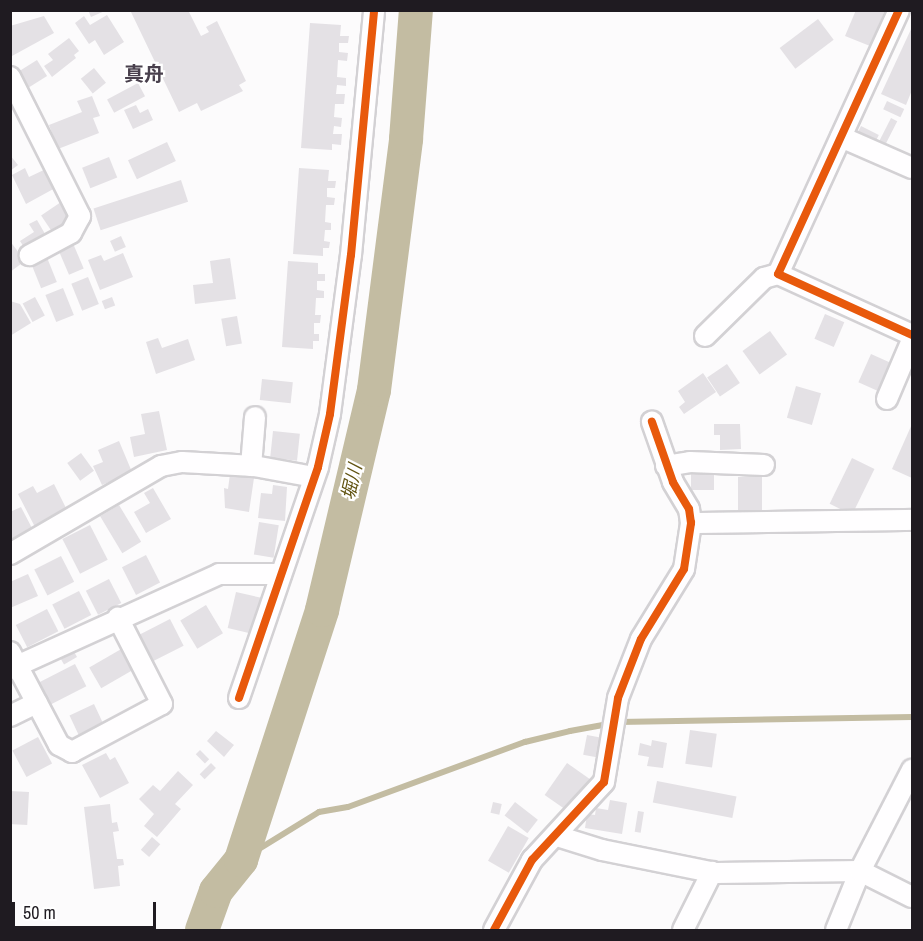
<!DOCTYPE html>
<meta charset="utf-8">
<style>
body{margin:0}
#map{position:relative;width:923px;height:941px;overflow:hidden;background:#fcfbfc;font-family:"Archivo Narrow","Noto Sans JP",sans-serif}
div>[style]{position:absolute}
.stream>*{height:6px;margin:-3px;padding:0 3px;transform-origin:3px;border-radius:3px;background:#c3bca2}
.river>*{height:34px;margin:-17px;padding:0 17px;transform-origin:17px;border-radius:17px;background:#c3bca2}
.building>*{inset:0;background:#e4e1e5;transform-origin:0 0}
.roads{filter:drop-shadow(2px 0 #d3d1d4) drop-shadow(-2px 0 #d3d1d4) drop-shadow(0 2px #d3d1d4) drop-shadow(0 -2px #d3d1d4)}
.minor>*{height:20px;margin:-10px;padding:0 10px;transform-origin:10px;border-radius:10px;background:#fffeff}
.cycleway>*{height:8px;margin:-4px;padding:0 4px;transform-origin:4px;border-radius:4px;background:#e8590c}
span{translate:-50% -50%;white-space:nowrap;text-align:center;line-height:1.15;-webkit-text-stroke:4.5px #fff;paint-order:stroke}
.water-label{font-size:18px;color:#615311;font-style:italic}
.quarter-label{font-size:20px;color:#49404d;font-weight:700}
.frame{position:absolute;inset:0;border:12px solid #1f1b21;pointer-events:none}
.scale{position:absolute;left:12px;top:902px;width:144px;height:27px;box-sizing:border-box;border:3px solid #1f1b21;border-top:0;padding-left:8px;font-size:18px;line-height:21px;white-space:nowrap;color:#1f1b21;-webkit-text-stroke:4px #fff;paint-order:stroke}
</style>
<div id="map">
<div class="stream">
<i style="left:241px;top:860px;width:92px;rotate:-31.6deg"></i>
<i style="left:319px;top:812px;width:29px;rotate:-10deg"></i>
<i style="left:348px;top:807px;width:189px;rotate:-20.2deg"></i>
<i style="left:525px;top:742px;width:46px;rotate:-13.7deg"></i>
<i style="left:570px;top:731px;width:50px;rotate:-10.4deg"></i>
<i style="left:619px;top:722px;width:293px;rotate:-1deg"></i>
</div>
<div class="river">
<i style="left:202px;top:930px;width:41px;rotate:-70.3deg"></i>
<i style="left:216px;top:891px;width:40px;rotate:-51deg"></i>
<i style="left:241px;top:860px;width:263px;rotate:-72deg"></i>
<i style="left:322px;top:610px;width:226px;rotate:-76.7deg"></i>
<i style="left:374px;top:390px;width:253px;rotate:-82.7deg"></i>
<i style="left:406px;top:139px;width:129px;rotate:-85.6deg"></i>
</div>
<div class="building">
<i style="clip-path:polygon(88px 10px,107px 10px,91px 17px)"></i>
<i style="clip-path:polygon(130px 10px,188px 10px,201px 36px,209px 32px,206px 27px,217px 21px,246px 81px,239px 85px,243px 91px,201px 111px,197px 103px,179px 112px)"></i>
<i style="clip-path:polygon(856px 10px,885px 10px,870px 46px,845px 36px)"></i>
<i style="clip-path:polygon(107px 15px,124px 42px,104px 55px,95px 40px,89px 44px,75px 23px,84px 16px,90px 25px)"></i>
<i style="clip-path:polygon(44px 16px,54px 33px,12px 56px,10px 26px)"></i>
<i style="left:818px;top:19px;width:26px;height:48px;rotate:53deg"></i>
<i style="clip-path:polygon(310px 23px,341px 25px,340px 36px,349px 36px,348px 43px,339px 43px,339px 52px,348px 53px,347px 61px,338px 60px,337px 77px,346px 78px,346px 86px,337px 85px,336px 94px,345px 94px,344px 104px,335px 104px,334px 117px,342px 118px,341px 127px,334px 126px,333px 134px,342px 134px,341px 145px,332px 144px,332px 150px,301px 148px)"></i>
<i style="clip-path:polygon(912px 27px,912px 90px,906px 105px,881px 94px)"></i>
<i style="clip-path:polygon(69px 38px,79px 51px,74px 55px,76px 58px,52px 77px,44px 66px,53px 60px,48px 54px)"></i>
<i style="left:37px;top:60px;width:19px;height:24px;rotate:58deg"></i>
<i style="left:94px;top:68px;width:19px;height:17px;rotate:51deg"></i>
<i style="left:138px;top:83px;width:15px;height:35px;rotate:62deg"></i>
<i style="clip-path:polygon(92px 96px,100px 116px,93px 118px,99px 133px,58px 149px,49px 125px,82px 112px,77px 101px)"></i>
<i style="left:887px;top:101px;width:19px;height:9px;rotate:25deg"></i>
<i style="clip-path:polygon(136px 105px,140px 113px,148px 109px,153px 120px,133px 129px,124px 110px)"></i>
<i style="left:891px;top:118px;width:7px;height:28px;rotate:27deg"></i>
<i style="left:861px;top:126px;width:20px;height:11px;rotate:27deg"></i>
<i style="left:167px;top:142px;width:21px;height:43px;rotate:65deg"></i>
<i style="clip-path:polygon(10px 155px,18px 165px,10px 171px)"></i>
<i style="left:109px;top:157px;width:22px;height:29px;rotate:68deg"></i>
<i style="clip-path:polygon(25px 168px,29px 177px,48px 168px,57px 187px,26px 204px,12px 175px)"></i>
<i style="clip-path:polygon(299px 168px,329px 170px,328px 181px,336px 181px,335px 188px,327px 188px,327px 197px,335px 198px,334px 205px,326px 205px,325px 222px,331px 223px,331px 230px,325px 230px,324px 241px,330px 242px,329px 248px,323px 248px,323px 256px,293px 254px)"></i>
<i style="left:181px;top:180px;width:23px;height:92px;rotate:72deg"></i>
<i style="left:61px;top:202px;width:22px;height:24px;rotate:56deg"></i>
<i style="clip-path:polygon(37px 220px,48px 239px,27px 252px,20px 241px,34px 232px,29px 224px)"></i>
<i style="left:121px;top:236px;width:12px;height:12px;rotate:66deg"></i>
<i style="clip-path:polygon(10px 241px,25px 261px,10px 272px)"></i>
<i style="left:72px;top:241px;width:30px;height:16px;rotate:67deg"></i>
<i style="clip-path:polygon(123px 253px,133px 277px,100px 290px,88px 260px,101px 255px,104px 261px)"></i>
<i style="left:46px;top:255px;width:29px;height:17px;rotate:68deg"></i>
<i style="clip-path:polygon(230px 258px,236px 299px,195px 304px,193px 285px,213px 283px,210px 261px)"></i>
<i style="clip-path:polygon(288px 261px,318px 263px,318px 274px,325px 274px,325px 281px,317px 281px,317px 290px,324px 291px,324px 298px,316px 298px,315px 315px,321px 315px,320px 323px,314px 323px,314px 334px,319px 334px,319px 341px,313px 341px,313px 349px,282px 347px)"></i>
<i style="left:88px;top:277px;width:29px;height:18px;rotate:68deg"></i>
<i style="left:63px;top:288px;width:29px;height:19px;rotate:68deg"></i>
<i style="left:35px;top:297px;width:21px;height:14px;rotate:62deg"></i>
<i style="left:112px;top:297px;width:9px;height:11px;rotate:69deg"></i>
<i style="clip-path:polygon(10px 301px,20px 304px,31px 323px,10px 336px)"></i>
<i style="left:825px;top:314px;width:21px;height:27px;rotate:23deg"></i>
<i style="left:237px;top:316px;width:28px;height:16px;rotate:80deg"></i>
<i style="left:770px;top:331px;width:29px;height:34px;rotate:54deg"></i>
<i style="clip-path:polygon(158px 338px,162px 348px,188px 339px,195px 360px,156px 374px,146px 342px)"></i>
<i style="left:871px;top:354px;width:22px;height:31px;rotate:24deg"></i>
<i style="left:727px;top:364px;width:23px;height:24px;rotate:56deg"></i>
<i style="clip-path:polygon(703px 373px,716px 392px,684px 414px,679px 407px,685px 402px,678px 391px)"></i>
<i style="left:262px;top:379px;width:31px;height:21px;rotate:6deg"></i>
<i style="left:796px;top:386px;width:26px;height:33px;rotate:16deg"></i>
<i style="clip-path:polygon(159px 411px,167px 450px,134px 457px,130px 437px,145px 434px,141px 414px)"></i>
<i style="clip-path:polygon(714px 424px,740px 424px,741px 449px,720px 450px,720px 435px,714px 435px)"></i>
<i style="clip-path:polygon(912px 424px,912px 478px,892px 469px)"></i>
<i style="left:273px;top:431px;width:27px;height:27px;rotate:6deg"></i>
<i style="clip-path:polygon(119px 441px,132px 472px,102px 485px,93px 466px,103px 462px,98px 450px)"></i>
<i style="left:81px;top:453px;width:22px;height:17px;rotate:54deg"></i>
<i style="left:852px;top:458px;width:25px;height:51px;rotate:26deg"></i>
<i style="clip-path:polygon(230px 474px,254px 478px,249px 512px,225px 508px,224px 488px,228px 489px)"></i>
<i style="left:691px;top:474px;width:23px;height:16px"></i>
<i style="left:738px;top:477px;width:24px;height:37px"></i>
<i style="clip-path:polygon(54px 484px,68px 512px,36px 529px,18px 494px,33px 486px,37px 493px)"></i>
<i style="clip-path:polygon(273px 485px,287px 487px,285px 521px,258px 518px,261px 493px,272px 494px)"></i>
<i style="clip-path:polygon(153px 488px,171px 519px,146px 533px,134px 512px,150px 503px,144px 493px)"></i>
<i style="left:119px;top:505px;width:43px;height:22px;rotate:59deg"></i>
<i style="clip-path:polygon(21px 507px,33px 530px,10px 541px,10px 512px)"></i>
<i style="left:259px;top:522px;width:20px;height:33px;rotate:9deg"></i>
<i style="left:90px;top:525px;width:39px;height:31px;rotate:63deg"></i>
<i style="left:146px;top:555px;width:31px;height:27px;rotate:63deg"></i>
<i style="left:61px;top:556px;width:29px;height:30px;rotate:63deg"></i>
<i style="clip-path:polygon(28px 574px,38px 596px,10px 608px,10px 582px)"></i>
<i style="left:109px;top:579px;width:27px;height:26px;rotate:63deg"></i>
<i style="left:79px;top:591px;width:27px;height:30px;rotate:63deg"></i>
<i style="left:236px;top:592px;width:26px;height:37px;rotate:13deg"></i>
<i style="left:206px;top:605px;width:33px;height:30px;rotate:59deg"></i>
<i style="left:47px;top:609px;width:25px;height:35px;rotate:63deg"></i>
<i style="left:170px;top:619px;width:30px;height:35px;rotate:63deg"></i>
<i style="left:123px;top:648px;width:24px;height:39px;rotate:60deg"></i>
<i style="left:73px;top:650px;width:8px;height:15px;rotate:60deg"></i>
<i style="left:75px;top:664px;width:25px;height:40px;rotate:63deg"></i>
<i style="left:94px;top:704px;width:23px;height:27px;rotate:65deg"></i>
<i style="left:690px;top:730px;width:27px;height:34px;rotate:8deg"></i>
<i style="clip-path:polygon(216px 731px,234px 745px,224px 757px,207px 741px)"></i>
<i style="left:587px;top:735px;width:15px;height:20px;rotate:11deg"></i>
<i style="left:38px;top:737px;width:30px;height:29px;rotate:62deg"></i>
<i style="clip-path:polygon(652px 740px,667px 743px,663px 768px,647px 766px,649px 757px,638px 755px,640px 743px,651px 746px)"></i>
<i style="left:200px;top:750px;width:13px;height:6px;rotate:45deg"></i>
<i style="clip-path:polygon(106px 753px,110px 760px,115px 757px,129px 783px,100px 798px,82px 765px)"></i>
<i style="left:211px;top:763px;width:7px;height:16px;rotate:45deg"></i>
<i style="left:567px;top:763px;width:29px;height:39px;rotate:35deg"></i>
<i style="clip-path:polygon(178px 771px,193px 785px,175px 804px,181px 809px,157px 837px,144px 826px,154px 814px,139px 799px,153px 785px,160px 791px)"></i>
<i style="left:657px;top:781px;width:81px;height:22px;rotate:11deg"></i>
<i style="left:10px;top:791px;width:19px;height:33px;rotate:3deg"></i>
<i style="clip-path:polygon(610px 800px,627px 803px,622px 834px,585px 828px,587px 814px,595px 815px,596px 808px,608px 810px)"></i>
<i style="left:493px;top:802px;width:9px;height:11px;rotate:13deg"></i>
<i style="left:515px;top:802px;width:29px;height:17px;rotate:38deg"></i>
<i style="clip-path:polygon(110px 804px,112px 823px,117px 822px,119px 831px,113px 832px,117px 859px,123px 859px,124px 865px,118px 866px,120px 886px,94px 889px,84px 807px)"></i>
<i style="left:638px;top:811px;width:6px;height:21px;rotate:9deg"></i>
<i style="left:508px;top:826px;width:24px;height:40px;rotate:30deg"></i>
<i style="left:152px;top:837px;width:11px;height:17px;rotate:41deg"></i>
</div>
<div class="roads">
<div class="minor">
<i style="left:899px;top:10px;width:290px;rotate:114.6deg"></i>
<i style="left:778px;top:274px;width:147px;rotate:24.5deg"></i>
<i style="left:10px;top:77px;width:156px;rotate:63.3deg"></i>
<i style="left:80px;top:216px;width:19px;rotate:118deg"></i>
<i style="left:71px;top:233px;width:47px;rotate:151.8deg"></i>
<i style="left:841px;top:137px;width:77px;rotate:23.6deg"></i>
<i style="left:705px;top:336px;width:83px;rotate:-44.5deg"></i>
<i style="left:764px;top:278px;width:15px;rotate:-16deg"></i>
<i style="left:887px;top:399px;width:64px;rotate:-67deg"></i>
<i style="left:251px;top:466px;width:49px;rotate:-85.3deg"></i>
<i style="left:666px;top:466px;width:24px;rotate:-9deg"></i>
<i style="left:690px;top:462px;width:74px;rotate:2.3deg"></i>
<i style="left:691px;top:523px;width:221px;rotate:-0.8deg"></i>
<i style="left:10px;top:554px;width:175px;rotate:-30.2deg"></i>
<i style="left:161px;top:466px;width:21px;rotate:-11deg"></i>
<i style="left:182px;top:462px;width:72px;rotate:3.2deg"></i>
<i style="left:254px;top:466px;width:61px;rotate:10.4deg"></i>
<i style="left:10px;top:652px;width:105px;rotate:62.2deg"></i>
<i style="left:59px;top:745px;width:15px;rotate:28deg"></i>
<i style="left:72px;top:752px;width:102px;rotate:-28.1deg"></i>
<i style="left:162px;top:704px;width:97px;rotate:-117.1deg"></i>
<i style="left:10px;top:669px;width:230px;rotate:-24.4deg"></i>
<i style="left:219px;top:574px;width:62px"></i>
<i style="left:239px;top:698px;width:244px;rotate:-71.1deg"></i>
<i style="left:318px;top:467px;width:54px;rotate:-77.2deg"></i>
<i style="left:330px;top:414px;width:160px;rotate:-82.5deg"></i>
<i style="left:351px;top:255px;width:246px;rotate:-84.6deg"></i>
<i style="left:10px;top:716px;width:30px;rotate:-26deg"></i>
<i style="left:557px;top:836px;width:47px;rotate:17.3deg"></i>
<i style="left:602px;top:850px;width:116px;rotate:11.4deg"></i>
<i style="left:716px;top:873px;width:144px;rotate:-0.8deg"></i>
<i style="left:860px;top:871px;width:58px;rotate:26.6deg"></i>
<i style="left:494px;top:930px;width:80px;rotate:-61.5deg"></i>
<i style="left:532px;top:860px;width:106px;rotate:-47.3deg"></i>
<i style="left:604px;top:782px;width:85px;rotate:-80.5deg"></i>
<i style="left:618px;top:698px;width:63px;rotate:-68.7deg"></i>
<i style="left:641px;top:639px;width:82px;rotate:-58.4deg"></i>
<i style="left:684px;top:569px;width:47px;rotate:-81.3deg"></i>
<i style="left:691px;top:523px;width:14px;rotate:-98deg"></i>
<i style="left:689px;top:509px;width:31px;rotate:-121deg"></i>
<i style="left:673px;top:482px;width:64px;rotate:-109.3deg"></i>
<i style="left:683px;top:930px;width:65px;rotate:-63.4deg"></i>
<i style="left:836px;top:930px;width:64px;rotate:-67.9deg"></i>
<i style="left:860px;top:871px;width:114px;rotate:-62.8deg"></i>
</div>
</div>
<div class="cycleway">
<i style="left:899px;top:10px;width:290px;rotate:114.6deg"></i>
<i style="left:778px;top:274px;width:147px;rotate:24.5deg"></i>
<i style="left:239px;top:698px;width:244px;rotate:-71.1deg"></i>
<i style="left:318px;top:467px;width:54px;rotate:-77.2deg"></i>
<i style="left:330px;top:414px;width:160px;rotate:-82.5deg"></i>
<i style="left:351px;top:255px;width:246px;rotate:-84.6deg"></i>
<i style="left:494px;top:930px;width:80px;rotate:-61.5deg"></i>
<i style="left:532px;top:860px;width:106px;rotate:-47.3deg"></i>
<i style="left:604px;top:782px;width:85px;rotate:-80.5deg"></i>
<i style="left:618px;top:698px;width:63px;rotate:-68.7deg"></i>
<i style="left:641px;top:639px;width:82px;rotate:-58.4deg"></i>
<i style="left:684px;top:569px;width:47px;rotate:-81.3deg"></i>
<i style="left:691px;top:523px;width:14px;rotate:-98deg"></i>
<i style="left:689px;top:509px;width:31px;rotate:-121deg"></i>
<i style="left:673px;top:482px;width:64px;rotate:-109.3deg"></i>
</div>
<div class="water-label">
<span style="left:352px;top:482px;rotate:-77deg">堀川</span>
</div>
<div class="quarter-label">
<span style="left:144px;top:73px">真舟</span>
</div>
<div class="frame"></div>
<div class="scale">50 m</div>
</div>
